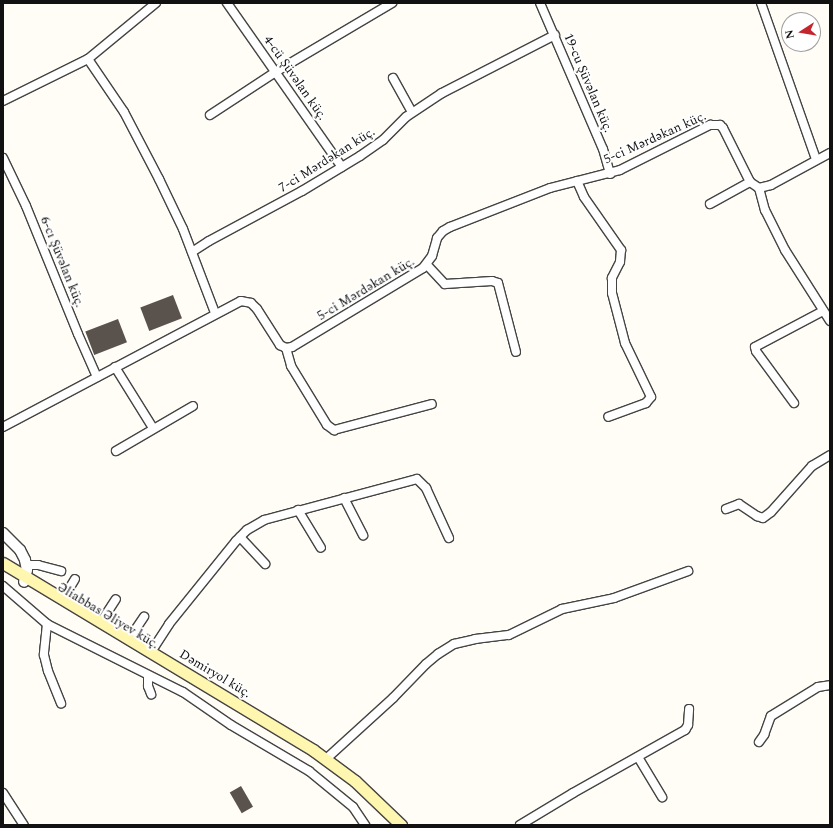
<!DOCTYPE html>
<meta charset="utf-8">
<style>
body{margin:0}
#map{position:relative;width:833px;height:828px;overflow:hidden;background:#fffdf5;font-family:Spectral,serif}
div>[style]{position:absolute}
.building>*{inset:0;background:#5a524d;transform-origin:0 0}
.roads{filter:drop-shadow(1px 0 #444) drop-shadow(-1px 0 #444) drop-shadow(0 1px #444) drop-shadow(0 -1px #444)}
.minor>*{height:8px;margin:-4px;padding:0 4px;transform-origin:4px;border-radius:4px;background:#fff}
.tertiary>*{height:10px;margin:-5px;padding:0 5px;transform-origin:5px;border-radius:5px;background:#fff}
.secondary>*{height:11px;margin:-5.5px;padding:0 5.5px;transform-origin:5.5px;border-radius:5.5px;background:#fff6b0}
span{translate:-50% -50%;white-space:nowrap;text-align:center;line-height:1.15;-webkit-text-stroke:4px #fff;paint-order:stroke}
.street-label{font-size:13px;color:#111}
.frame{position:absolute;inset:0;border:4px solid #111;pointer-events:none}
.north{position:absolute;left:781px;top:12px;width:40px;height:40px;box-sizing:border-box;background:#fff;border:1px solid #a0a0a0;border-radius:50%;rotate:258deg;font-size:11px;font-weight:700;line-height:16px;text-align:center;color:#111}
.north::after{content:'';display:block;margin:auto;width:14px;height:18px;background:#c4262e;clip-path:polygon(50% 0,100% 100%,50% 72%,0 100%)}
</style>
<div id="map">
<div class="building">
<i style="left:173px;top:295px;width:25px;height:35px;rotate:69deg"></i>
<i style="left:118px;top:319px;width:25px;height:35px;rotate:69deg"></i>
<i style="left:241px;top:786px;width:24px;height:13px;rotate:60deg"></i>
</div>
<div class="roads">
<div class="minor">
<i style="left:227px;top:3px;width:200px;rotate:55deg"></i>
<i style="left:540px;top:3px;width:159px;rotate:66.7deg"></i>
<i style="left:603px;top:149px;width:26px;rotate:74deg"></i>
<i style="left:761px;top:3px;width:165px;rotate:70.6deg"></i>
<i style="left:88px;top:59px;width:64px;rotate:55.8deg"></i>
<i style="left:124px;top:112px;width:76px;rotate:62.4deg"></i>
<i style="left:159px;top:179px;width:55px;rotate:64.4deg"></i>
<i style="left:183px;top:229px;width:90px;rotate:69.1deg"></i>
<i style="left:393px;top:78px;width:39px;rotate:61deg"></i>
<i style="left:3px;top:101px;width:95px;rotate:-26.3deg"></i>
<i style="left:88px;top:59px;width:88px;rotate:-39.5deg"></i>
<i style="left:210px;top:115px;width:80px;rotate:-33.3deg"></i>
<i style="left:277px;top:71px;width:134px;rotate:-30.6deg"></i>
<i style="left:3px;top:158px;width:53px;rotate:64.4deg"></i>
<i style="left:26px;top:206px;width:138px;rotate:67.9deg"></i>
<i style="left:78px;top:334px;width:47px;rotate:66.2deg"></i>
<i style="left:577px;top:181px;width:17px;rotate:66deg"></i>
<i style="left:584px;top:197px;width:65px;rotate:55.1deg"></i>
<i style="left:621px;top:250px;width:12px;rotate:95deg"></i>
<i style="left:620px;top:262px;width:18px;rotate:117deg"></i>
<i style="left:612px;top:278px;width:15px;rotate:90deg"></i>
<i style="left:612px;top:293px;width:52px;rotate:75.4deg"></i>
<i style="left:625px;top:343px;width:60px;rotate:64.3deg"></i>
<i style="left:651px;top:397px;width:8px;rotate:130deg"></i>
<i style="left:646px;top:403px;width:40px;rotate:159.8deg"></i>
<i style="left:759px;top:188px;width:23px;rotate:75deg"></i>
<i style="left:765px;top:210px;width:45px;rotate:63.4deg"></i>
<i style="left:785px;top:250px;width:84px;rotate:57.6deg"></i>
<i style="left:710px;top:204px;width:46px;rotate:-28.8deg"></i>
<i style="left:192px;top:252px;width:20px;rotate:-33deg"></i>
<i style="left:209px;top:241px;width:106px;rotate:-28.3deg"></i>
<i style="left:302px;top:191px;width:68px;rotate:-31.1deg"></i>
<i style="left:360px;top:156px;width:28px;rotate:-35deg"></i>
<i style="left:383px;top:140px;width:33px;rotate:-45deg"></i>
<i style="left:406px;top:117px;width:43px;rotate:-33.7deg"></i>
<i style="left:442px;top:93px;width:127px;rotate:-27.2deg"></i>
<i style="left:427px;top:265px;width:26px;rotate:47deg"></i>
<i style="left:445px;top:284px;width:47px;rotate:-3.7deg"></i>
<i style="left:492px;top:281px;width:6px;rotate:18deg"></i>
<i style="left:498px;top:283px;width:71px;rotate:75.4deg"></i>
<i style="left:286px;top:348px;width:19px;rotate:74deg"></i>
<i style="left:291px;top:366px;width:69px;rotate:58.6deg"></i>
<i style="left:327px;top:425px;width:9px;rotate:36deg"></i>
<i style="left:334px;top:430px;width:101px;rotate:-14.9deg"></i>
<i style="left:115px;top:367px;width:72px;rotate:58.1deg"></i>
<i style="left:794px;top:403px;width:64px;rotate:-126.2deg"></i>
<i style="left:756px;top:351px;width:4px;rotate:-104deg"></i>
<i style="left:755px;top:347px;width:77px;rotate:-27.9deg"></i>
<i style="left:3px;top:427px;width:269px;rotate:-27.9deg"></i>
<i style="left:241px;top:301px;width:10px;rotate:11deg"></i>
<i style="left:251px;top:303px;width:8px;rotate:45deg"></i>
<i style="left:257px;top:309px;width:43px;rotate:57.4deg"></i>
<i style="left:280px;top:345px;width:7px;rotate:27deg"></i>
<i style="left:286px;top:348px;width:6px;rotate:-9deg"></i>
<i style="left:292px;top:347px;width:153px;rotate:-31.1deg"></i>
<i style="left:423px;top:268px;width:15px;rotate:-53deg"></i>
<i style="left:432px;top:256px;width:19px;rotate:-74deg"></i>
<i style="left:437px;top:238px;width:9px;rotate:-49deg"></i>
<i style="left:443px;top:231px;width:8px;rotate:-30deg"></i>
<i style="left:450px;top:227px;width:107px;rotate:-21.3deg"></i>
<i style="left:550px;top:188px;width:72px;rotate:-14.4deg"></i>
<i style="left:620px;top:170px;width:101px;rotate:-26.6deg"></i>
<i style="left:710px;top:125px;width:10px"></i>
<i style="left:720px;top:125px;width:4px;rotate:45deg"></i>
<i style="left:723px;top:128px;width:60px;rotate:63.4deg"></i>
<i style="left:750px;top:182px;width:11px;rotate:34deg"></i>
<i style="left:759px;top:188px;width:12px;rotate:-14deg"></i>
<i style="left:771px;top:185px;width:67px;rotate:-28.5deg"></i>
<i style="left:116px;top:451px;width:89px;rotate:-30.3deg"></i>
<i style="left:344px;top:498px;width:42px;rotate:62.8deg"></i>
<i style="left:726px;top:509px;width:14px;rotate:-21deg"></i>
<i style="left:739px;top:504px;width:22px;rotate:34deg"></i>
<i style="left:757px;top:516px;width:6px;rotate:18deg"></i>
<i style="left:763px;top:518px;width:10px;rotate:-37deg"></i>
<i style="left:771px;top:512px;width:62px;rotate:-48.3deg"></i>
<i style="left:812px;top:466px;width:21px;rotate:-31deg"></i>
<i style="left:298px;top:510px;width:44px;rotate:58.8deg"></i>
<i style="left:240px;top:537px;width:37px;rotate:47deg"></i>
<i style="left:27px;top:565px;width:11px"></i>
<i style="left:38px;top:565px;width:24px;rotate:15deg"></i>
<i style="left:3px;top:586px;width:58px;rotate:40.8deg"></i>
<i style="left:47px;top:624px;width:152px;rotate:26.6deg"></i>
<i style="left:183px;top:692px;width:58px;rotate:34.5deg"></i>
<i style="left:231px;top:725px;width:91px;rotate:30.5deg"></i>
<i style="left:309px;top:771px;width:57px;rotate:39.3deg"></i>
<i style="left:353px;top:807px;width:22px;rotate:56deg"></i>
<i style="left:63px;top:599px;width:23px;rotate:-59deg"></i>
<i style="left:101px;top:622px;width:27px;rotate:-57deg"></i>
<i style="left:47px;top:624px;width:31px;rotate:96deg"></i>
<i style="left:44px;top:655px;width:16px;rotate:76deg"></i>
<i style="left:48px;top:671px;width:35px;rotate:68deg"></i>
<i style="left:129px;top:639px;width:27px;rotate:-56deg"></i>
<i style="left:151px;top:652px;width:33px;rotate:-57deg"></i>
<i style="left:169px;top:624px;width:107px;rotate:-51.1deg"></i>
<i style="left:236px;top:541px;width:16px;rotate:-45deg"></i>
<i style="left:247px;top:530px;width:20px;rotate:-30deg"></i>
<i style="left:264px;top:520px;width:158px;rotate:-15deg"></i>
<i style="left:417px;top:479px;width:13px;rotate:45deg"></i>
<i style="left:426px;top:488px;width:55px;rotate:65.3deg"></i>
<i style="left:148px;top:676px;width:10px;rotate:90deg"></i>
<i style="left:148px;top:686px;width:9px;rotate:69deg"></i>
<i style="left:759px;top:742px;width:9px;rotate:-54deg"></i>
<i style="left:764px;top:735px;width:20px;rotate:-70deg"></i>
<i style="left:771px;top:716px;width:55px;rotate:-31.7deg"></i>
<i style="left:818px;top:687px;width:12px;rotate:-9deg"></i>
<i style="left:638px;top:757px;width:47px;rotate:59deg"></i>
<i style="left:326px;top:759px;width:91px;rotate:-42.3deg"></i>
<i style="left:393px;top:698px;width:47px;rotate:-45.9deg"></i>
<i style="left:426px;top:664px;width:16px;rotate:-40deg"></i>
<i style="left:438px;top:654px;width:19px;rotate:-32deg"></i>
<i style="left:454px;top:644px;width:22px;rotate:-13deg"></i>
<i style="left:475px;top:639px;width:34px;rotate:-7deg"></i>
<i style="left:509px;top:635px;width:59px;rotate:-26.1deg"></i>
<i style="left:562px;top:609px;width:53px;rotate:-11.9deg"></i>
<i style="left:614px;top:598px;width:79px;rotate:-20deg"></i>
<i style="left:3px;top:793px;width:38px;rotate:57deg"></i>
<i style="left:520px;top:825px;width:62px;rotate:-31.1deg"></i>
<i style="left:573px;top:793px;width:129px;rotate:-29.4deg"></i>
<i style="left:685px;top:730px;width:6px;rotate:-59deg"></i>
<i style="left:688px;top:725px;width:16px;rotate:-86deg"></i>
</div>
<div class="tertiary">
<i style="left:3px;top:533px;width:24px;rotate:45deg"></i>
<i style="left:20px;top:550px;width:11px;rotate:63deg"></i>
<i style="left:25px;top:560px;width:10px;rotate:79deg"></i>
<i style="left:27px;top:570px;width:12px;rotate:104deg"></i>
</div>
<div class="secondary">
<i style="left:3px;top:563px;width:362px;rotate:31.1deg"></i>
<i style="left:313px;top:750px;width:52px;rotate:36.4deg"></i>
<i style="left:355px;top:781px;width:64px;rotate:43.7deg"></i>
</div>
</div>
<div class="street-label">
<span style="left:295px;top:78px;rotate:55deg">4-cü Şüvəlan küç.</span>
<span style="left:588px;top:83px;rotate:67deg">19-cu Şüvəlan küç.</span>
<span style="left:655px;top:138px;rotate:-24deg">5-ci Mərdəkan küç.</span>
<span style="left:327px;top:160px;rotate:-32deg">7-ci Mərdəkan küç.</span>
<span style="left:62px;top:262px;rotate:68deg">6-cı Şüvəlan küç.</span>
<span style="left:366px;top:289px;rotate:-31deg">5-ci Mərdəkan küç.</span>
<span style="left:108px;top:616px;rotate:31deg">Əliabbas Əliyev küç.</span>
<span style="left:215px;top:674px;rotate:31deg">Dəmiryol küç.</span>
</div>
<div class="frame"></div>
<div class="north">N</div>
</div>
